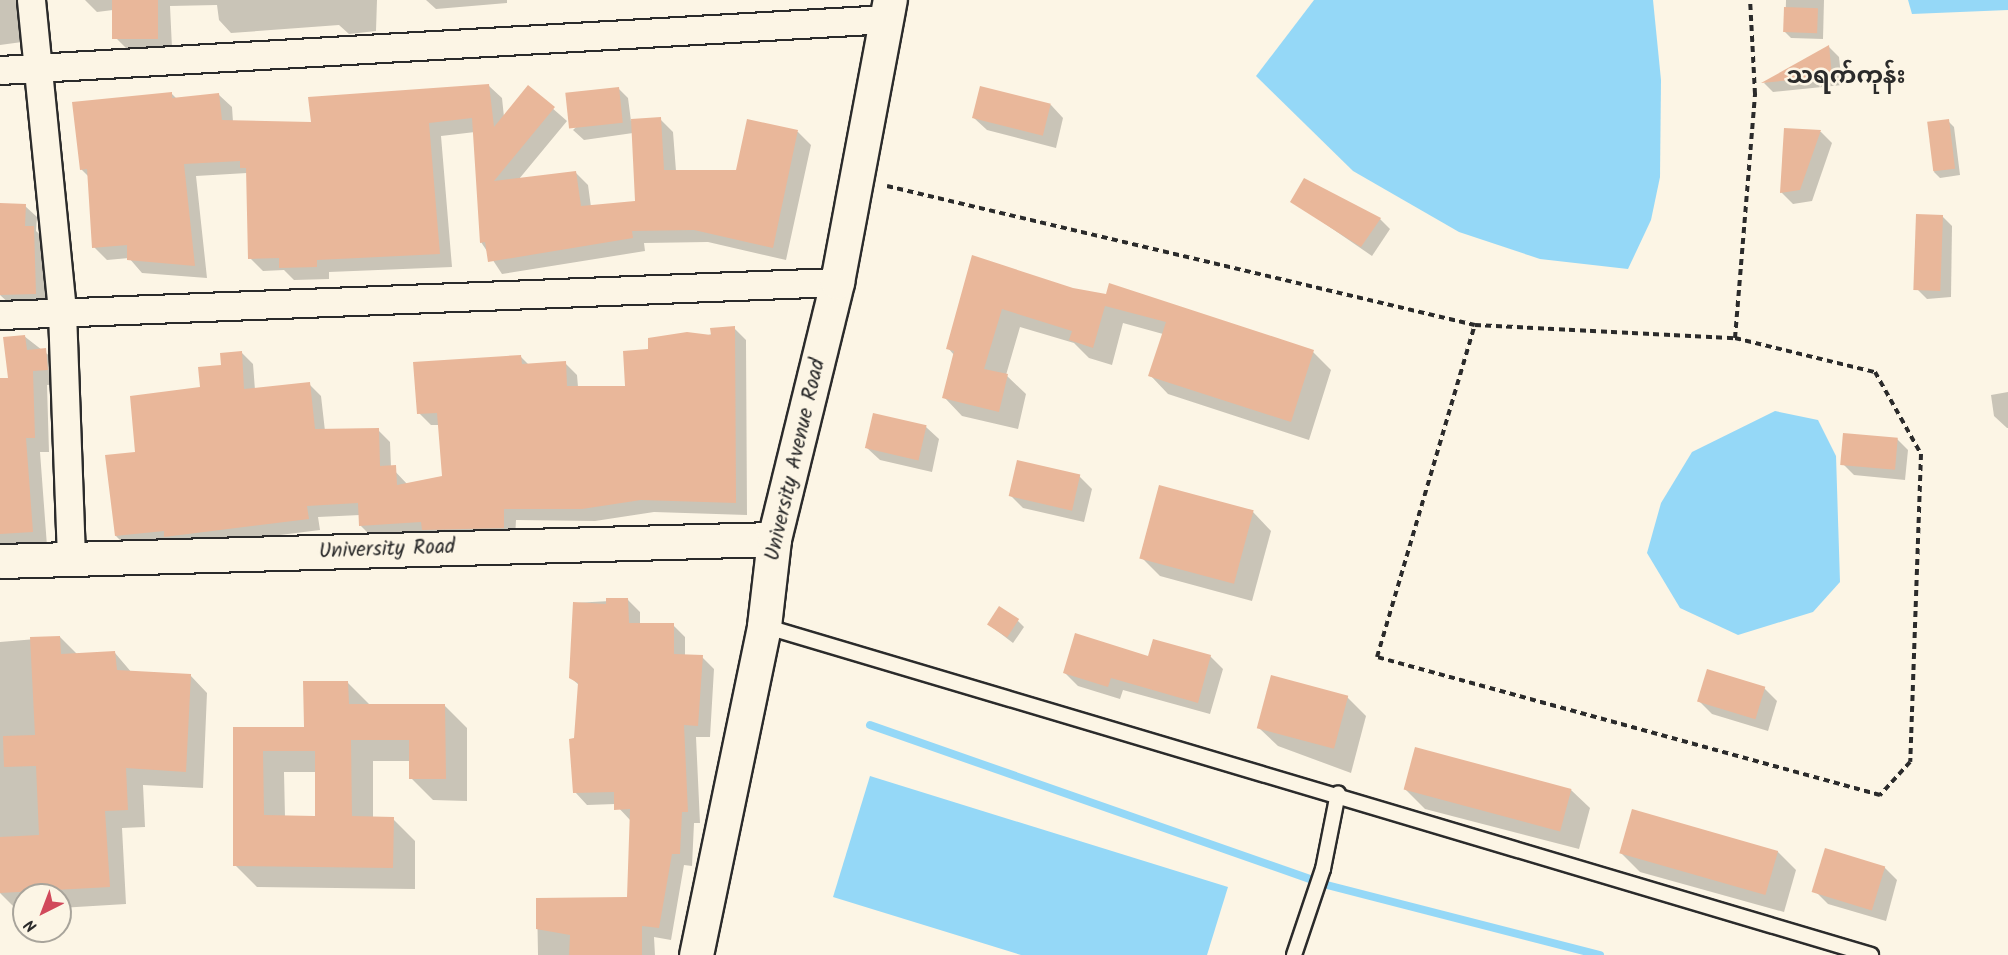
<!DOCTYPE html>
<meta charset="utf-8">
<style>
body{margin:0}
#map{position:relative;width:2008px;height:955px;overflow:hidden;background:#fcf5e5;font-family:Kalam,"Noto Sans Myanmar",sans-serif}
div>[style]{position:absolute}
.water>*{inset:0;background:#95d8f7}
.shadow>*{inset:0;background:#0003}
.stream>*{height:8px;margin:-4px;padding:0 4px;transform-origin:4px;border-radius:4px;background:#95d8f7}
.building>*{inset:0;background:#e9b79a;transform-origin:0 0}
.path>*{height:4px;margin-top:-2px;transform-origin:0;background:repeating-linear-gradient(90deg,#2b2b2b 0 6px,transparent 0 10.5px)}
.roads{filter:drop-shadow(2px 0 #2b2b2b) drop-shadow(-2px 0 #2b2b2b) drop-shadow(0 2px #2b2b2b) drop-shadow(0 -2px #2b2b2b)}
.lane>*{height:14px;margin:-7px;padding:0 7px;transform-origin:7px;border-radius:7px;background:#fcf5e5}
.street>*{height:27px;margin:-13.5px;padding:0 13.5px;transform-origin:13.5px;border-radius:13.5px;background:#fcf5e5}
.secondary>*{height:33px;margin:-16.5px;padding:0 16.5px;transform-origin:16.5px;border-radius:16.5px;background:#fcf5e5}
span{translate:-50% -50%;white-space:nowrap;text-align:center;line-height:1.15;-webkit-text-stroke:5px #fcf5e5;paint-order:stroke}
.street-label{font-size:21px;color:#2b2b2b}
.quarter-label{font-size:24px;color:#2b2b2b;font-weight:700}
.north{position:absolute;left:12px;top:883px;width:60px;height:60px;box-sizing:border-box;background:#fcf5e5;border:2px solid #a8a49b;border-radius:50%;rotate:222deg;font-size:16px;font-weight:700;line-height:24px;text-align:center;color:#2b2b2b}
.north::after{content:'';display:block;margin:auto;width:21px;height:27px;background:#d1495b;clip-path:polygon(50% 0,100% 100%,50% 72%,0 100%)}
</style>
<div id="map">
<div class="water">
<i style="clip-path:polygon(1314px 0,1653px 0,1661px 80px,1660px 177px,1651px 220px,1628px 269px,1540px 259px,1459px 232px,1353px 171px,1256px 76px)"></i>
<i style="clip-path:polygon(1908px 0,2008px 0,2008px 10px,1912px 14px)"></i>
<i style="clip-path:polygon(1775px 411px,1818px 420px,1836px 456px,1840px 582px,1813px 612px,1738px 635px,1680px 608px,1647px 553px,1661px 503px,1692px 452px)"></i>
<i style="clip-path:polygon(870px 776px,1228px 887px,1207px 955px,1021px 955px,833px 897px)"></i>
</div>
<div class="shadow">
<i style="clip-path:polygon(0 0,16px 0,22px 42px,0 45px)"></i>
<i style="clip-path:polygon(85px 0,377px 0,376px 31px,349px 34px,339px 25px,231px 33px,219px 20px,217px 5px,170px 6px,172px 48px,129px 51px,117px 39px,113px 10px,97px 12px)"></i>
<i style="clip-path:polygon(426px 0,507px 0,507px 3px,436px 9px)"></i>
<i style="clip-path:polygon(1786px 0,1824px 0,1823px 39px,1791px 38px,1785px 32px)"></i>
<i style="clip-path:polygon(1829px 47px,1839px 57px,1842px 85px,1773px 92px,1764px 83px)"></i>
<i style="clip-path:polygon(489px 86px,502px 98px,504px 117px,528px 87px,567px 121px,519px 179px,575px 172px,588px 185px,591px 207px,637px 202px,633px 133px,584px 140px,573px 130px,618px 88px,628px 98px,631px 121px,660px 119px,673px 132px,676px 171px,737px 172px,748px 121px,798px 132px,811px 145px,786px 260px,708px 242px,644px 243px,645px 251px,502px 274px,481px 242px,475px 132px,441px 136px,452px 267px,329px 272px,329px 279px,294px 280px,284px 270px,263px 271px,250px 258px,247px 173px,196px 176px,207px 278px,142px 273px,129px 258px,107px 260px,94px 247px,89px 177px,81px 169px,171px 93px,177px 99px,219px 95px,232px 107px,233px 122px,313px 123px)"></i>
<i style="clip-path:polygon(1051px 105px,1063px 118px,1056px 148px,987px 130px,974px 118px)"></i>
<i style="clip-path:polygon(1948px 121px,1954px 127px,1960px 175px,1940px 178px,1934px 172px)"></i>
<i style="clip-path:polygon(1785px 129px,1821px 132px,1832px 143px,1812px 201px,1793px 204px,1781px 192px)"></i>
<i style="clip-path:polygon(1292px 201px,1380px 219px,1390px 229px,1372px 256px)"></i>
<i style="clip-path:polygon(0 205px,25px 206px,37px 217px,36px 231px,45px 239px,47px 304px,12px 306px,0 295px)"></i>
<i style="clip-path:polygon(1942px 216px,1952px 226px,1951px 297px,1927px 299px,1918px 290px)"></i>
<i style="clip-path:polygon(973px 257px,1072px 289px,1313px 352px,1331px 370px,1309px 440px,1168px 394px,1150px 375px,1163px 334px,1123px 323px,1112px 365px,1089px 358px,1074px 343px,1020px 327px,1006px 375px,1026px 394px,1018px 429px,962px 416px,944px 397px,954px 355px,948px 348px)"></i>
<i style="clip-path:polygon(734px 328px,746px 340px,747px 515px,654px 512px,595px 521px,516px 520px,515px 539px,372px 537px,360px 525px,360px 515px,318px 517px,320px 530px,178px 548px,128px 548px,116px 536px,136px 453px,241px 352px,253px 364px,255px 390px,309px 384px,321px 396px,325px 431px,378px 430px,390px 442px,391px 467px,408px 485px,443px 477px,439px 425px,431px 425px,419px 413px,521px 357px,529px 365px,565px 363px,577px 375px,578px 387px,627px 388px,649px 351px)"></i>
<i style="clip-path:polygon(24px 336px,60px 364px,62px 384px,47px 385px,49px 452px,40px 452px,47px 546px,0 549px,0 380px,10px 380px)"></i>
<i style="clip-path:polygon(2008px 392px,2008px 428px,2007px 428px,1994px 416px,1991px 395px)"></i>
<i style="clip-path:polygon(926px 427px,939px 439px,932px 472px,880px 460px,867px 448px)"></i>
<i style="clip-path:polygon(1897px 439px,1908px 450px,1905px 480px,1854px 475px,1843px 464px)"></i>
<i style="clip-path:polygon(1079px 476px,1092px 489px,1084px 522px,1023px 508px,1011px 496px)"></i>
<i style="clip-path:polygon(1253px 512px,1271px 531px,1252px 601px,1160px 576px,1141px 557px)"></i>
<i style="clip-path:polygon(628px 600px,640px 612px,640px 625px,673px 625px,685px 637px,685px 656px,702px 657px,714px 669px,710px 737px,696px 737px,700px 823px,694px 823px,692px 866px,684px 865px,671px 940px,654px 937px,655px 955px,538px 955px,537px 899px,629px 898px,631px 821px,615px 804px,587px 805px,575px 792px,580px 686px,570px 677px,574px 603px)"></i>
<i style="clip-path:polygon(1018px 621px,1024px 627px,1013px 643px,988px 624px)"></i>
<i style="clip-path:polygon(60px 637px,78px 655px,115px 653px,132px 673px,190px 675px,207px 693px,203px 788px,143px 785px,145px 827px,122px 828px,126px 904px,60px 908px,60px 895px,24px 895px,24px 910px,17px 910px,0 893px,0 642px)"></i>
<i style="clip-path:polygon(1210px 656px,1223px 669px,1210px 714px,1123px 690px,1120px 699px,1078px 686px,1065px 673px,1149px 658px)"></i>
<i style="clip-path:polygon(evenodd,348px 683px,370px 705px,445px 706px,467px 728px,467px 801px,433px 800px,411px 778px,411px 761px,373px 761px,373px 818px,393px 819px,415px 841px,415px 889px,257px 887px,235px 865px,235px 728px,305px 728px,348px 683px,284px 772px,316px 772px,317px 817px,285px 817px,284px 772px)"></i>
<i style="clip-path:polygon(1764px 688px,1777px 701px,1768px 731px,1712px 714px,1699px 701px)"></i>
<i style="clip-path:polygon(1347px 697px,1366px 716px,1351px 773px,1278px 746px,1259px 728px)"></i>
<i style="clip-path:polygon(1406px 790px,1571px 790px,1590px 808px,1579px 849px,1425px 809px)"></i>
<i style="clip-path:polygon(1777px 851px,1796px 870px,1784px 912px,1640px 872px,1621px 853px)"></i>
<i style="clip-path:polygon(1884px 867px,1897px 880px,1886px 921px,1828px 904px,1815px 891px)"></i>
</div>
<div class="stream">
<i style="left:870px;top:725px;width:480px;rotate:19.3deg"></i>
<i style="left:1323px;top:884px;width:286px;rotate:14.4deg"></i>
</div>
<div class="building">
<i style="left:112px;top:0;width:46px;height:39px"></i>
<i style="left:1784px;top:7px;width:34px;height:25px;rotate:2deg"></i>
<i style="clip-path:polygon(1829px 45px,1832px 76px,1761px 83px)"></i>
<i style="clip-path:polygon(489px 84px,494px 127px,528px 85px,555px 107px,494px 181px,576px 171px,581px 206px,635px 201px,631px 119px,661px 117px,664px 170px,736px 170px,747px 119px,798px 130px,773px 248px,694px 230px,632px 231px,633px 238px,488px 262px,485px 242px,480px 243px,472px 118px,429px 123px,440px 254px,317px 260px,317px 267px,279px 268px,279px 258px,248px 259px,246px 168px,240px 168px,240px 161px,184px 164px,195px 266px,127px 260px,127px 245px,92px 248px,87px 169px,80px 170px,72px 102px,172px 92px,172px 98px,219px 93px,222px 120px,311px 122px,308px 97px)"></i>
<i style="left:980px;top:86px;width:73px;height:33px;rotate:14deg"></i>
<i style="left:619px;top:87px;width:36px;height:54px;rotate:84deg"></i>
<i style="left:1949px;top:119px;width:50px;height:22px;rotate:83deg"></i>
<i style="clip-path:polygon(1784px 128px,1821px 130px,1800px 190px,1780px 193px)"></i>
<i style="clip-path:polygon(1304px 178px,1381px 218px,1361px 247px,1290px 202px)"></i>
<i style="clip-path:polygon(0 203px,26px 204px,25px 226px,34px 226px,36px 294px,0 295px)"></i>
<i style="left:1916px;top:214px;width:27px;height:76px;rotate:2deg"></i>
<i style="clip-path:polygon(972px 255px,1073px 288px,1106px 294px,1109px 283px,1314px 350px,1291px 422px,1148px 376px,1166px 322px,1105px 306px,1093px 348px,1069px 340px,1072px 331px,1002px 309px,984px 369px,1008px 374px,999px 412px,942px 398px,954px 351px,946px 349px)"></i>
<i style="clip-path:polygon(735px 326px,736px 503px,641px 500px,582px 509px,504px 509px,504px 528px,422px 530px,421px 522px,359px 526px,358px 503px,307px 506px,309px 519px,164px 537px,164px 531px,115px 536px,105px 455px,135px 452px,130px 396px,200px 387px,198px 367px,221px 365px,220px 353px,242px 351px,244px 389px,310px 382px,315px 429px,379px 428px,380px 466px,396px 465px,397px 485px,442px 476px,437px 413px,417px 414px,413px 362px,521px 355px,522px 364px,566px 361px,567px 386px,625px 386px,623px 351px,648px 349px,648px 338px,687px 332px,711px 335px,710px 328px)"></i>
<i style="clip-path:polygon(25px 335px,27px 350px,46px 348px,48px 370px,33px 371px,35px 438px,26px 438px,33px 532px,0 534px,0 378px,8px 378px,3px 337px)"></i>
<i style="left:873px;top:413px;width:55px;height:36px;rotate:13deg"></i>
<i style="left:1843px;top:433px;width:55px;height:32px;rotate:5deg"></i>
<i style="left:1017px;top:460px;width:65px;height:37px;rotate:13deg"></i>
<i style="left:1159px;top:485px;width:98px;height:76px;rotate:15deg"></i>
<i style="clip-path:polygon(606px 598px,628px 598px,629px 623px,674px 623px,674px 654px,703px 655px,698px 726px,684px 725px,688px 812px,682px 812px,680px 854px,672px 854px,659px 928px,642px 926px,642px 955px,569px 955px,570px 935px,536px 929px,536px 898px,627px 897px,630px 809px,614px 810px,614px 792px,573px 793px,569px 739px,574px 738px,578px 683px,569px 678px,573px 602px,606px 604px)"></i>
<i style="left:999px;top:606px;width:24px;height:22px;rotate:33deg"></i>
<i style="clip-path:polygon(1075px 633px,1148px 656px,1153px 639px,1211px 655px,1198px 703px,1111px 678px,1108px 687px,1063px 673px)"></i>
<i style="clip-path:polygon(60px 636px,61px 654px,115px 651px,117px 670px,191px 674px,186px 772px,126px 768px,128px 810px,105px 811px,110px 887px,0 893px,0 837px,39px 835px,36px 766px,4px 767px,3px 736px,35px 735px,30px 637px)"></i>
<i style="left:1707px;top:669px;width:61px;height:34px;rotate:17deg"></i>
<i style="left:1271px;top:675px;width:80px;height:55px;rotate:15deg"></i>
<i style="clip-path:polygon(evenodd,303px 681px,348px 681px,349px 704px,445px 704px,446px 779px,409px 779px,409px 740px,351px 740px,352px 816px,394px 817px,393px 868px,233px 866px,233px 727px,304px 727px,303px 681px,263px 751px,315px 751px,315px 816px,264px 815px,263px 751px)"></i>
<i style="left:1415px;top:747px;width:162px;height:44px;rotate:15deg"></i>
<i style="left:1632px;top:809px;width:152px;height:46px;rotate:16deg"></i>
<i style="left:1825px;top:848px;width:63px;height:46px;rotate:17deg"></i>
</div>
<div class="path">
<i style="left:887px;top:186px;width:604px;rotate:13.3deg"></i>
<i style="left:1475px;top:325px;width:260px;rotate:2.9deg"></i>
<i style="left:1735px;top:338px;width:144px;rotate:13.7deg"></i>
<i style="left:1875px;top:372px;width:94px;rotate:60.7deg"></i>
<i style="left:1921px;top:454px;width:308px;rotate:92deg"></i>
<i style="left:1910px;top:762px;width:45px;rotate:132.3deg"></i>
<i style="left:1880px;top:795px;width:522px;rotate:-164.66deg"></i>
<i style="left:1377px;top:657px;width:346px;rotate:-73.6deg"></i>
<i style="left:1735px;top:338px;width:245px;rotate:-85.3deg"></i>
<i style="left:1755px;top:94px;width:94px;rotate:-93deg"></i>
</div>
<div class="roads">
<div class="lane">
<i style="left:764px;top:626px;width:1155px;rotate:16.55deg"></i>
<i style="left:1294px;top:955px;width:91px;rotate:-71.4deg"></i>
<i style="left:1323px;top:869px;width:77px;rotate:-78.8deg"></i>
</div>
<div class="street">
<i style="left:31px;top:0;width:314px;rotate:84.3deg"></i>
<i style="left:62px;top:312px;width:247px;rotate:87.9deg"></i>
<i style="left:0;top:70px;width:887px;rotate:-3.29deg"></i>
<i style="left:0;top:315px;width:838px;rotate:-2.26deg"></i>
</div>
<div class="secondary">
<i style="left:0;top:561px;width:774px;rotate:-1.63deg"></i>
<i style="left:696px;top:955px;width:336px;rotate:-78.3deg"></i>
<i style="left:764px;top:626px;width:88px;rotate:-83.4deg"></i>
<i style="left:774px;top:539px;width:265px;rotate:-76.2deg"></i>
<i style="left:837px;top:282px;width:287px;rotate:-79.4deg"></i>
</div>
</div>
<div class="street-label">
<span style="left:796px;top:460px;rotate:-77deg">University Avenue Road</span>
<span style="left:387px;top:550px;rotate:-2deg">University Road</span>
</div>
<div class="quarter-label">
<span style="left:1846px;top:77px">သရက်ကုန်း</span>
</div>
<div class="north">N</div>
</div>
